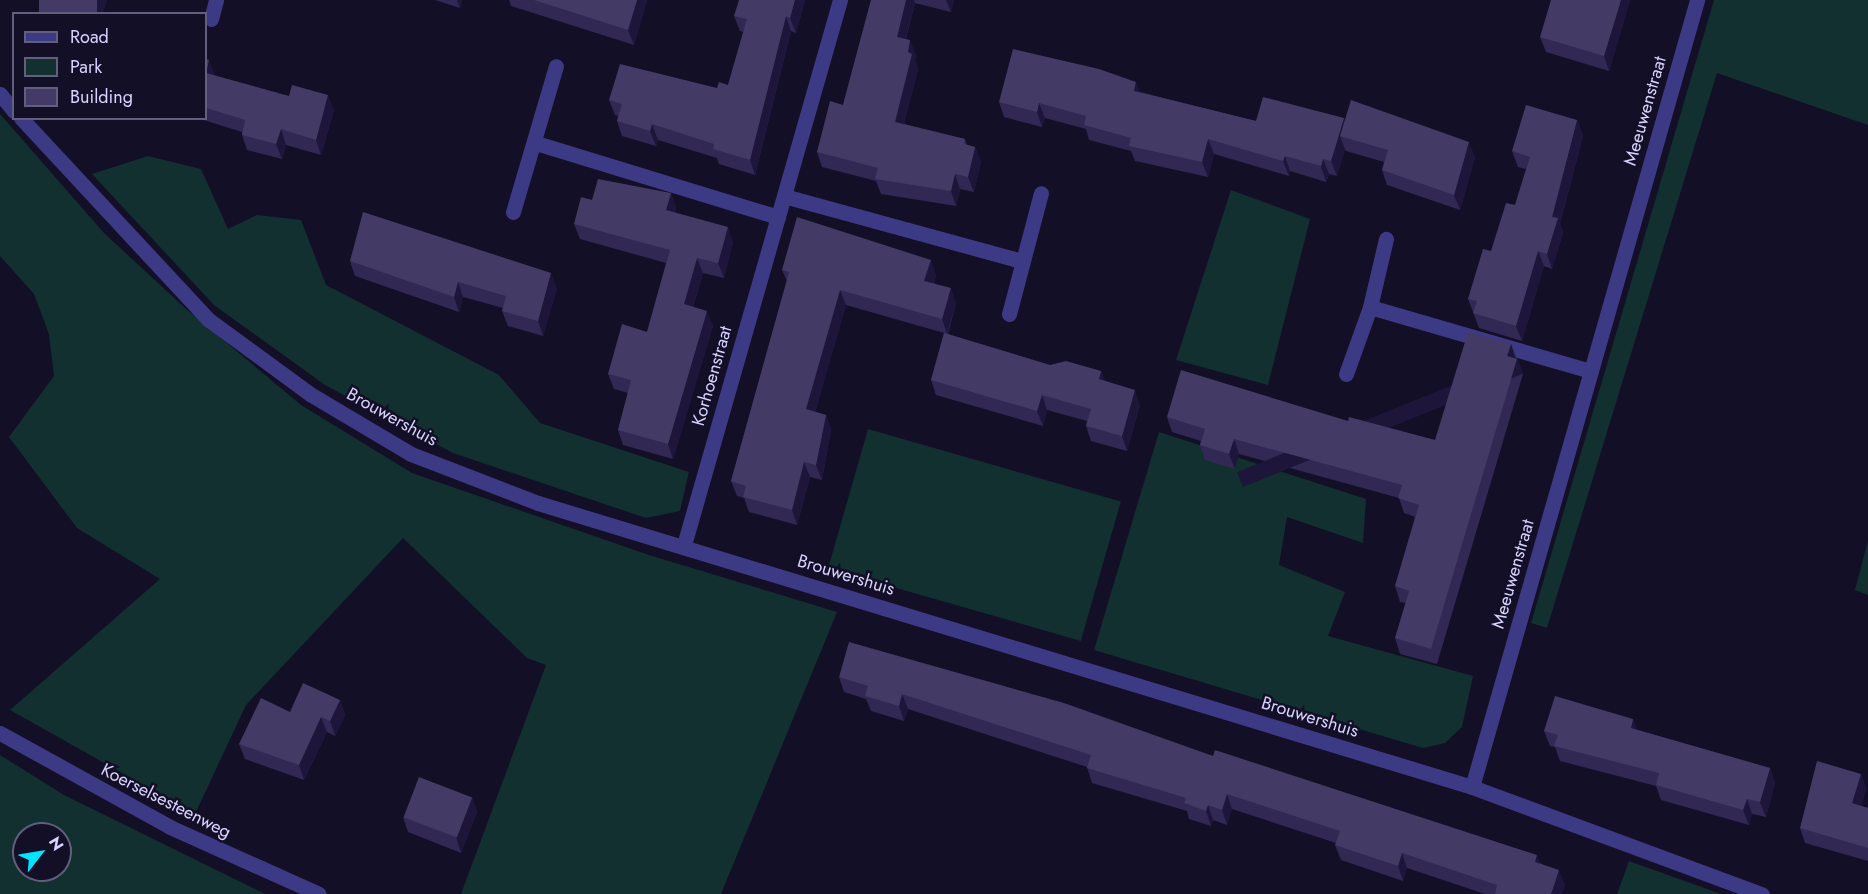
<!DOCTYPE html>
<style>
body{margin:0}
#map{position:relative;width:1868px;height:894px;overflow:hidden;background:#130f26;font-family:Jost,sans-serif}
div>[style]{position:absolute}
.green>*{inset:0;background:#12302f;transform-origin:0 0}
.minor>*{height:15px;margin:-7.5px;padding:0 7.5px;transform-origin:7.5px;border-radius:7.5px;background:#3d3a85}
.wall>*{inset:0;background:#312854}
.shaded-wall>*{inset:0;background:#1d163a;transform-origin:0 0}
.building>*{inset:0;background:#433a66;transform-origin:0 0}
span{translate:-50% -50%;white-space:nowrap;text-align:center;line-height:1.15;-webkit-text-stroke:5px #130f26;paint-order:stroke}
.street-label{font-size:18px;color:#d9d4ff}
.legend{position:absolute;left:12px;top:12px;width:195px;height:108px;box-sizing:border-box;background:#130f26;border:2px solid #625e7d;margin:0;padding:8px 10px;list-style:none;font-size:18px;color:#d9d4ff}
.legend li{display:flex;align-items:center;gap:12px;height:30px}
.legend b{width:30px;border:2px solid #625e7d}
.north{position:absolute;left:12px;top:822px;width:60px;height:60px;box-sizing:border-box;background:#130f26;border:2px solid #625e7d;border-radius:50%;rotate:59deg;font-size:16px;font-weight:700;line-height:24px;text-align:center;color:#d9d4ff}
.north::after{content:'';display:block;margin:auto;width:21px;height:27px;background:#00e5ff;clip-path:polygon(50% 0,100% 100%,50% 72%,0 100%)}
</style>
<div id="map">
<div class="green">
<i style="clip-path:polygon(1714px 0,1868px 0,1868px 125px,1717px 73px,1547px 628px,1531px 623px)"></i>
<i style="clip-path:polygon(0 114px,104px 233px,185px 308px,301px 405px,412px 473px,649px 555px,837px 612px,721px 894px,461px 894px,546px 665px,527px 658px,403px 538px,246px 705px,195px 814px,10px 710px,160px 579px,77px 528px,9px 437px,54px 376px,49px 334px,34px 294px,0 256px)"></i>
<i style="clip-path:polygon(148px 156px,201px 169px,228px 229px,257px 215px,301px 220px,326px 285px,499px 375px,540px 423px,689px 472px,680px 511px,646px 518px,453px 453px,325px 385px,214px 305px,92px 174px)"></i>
<i style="clip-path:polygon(1231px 190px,1310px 219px,1268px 385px,1176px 360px)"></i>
<i style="left:868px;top:429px;width:263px;height:145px;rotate:16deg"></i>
<i style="clip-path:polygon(1159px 432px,1366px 499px,1363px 543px,1287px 517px,1279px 565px,1345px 592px,1328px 636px,1473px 676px,1462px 727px,1445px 743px,1423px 748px,1094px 650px)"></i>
<i style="clip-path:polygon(1868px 541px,1868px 595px,1855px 590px)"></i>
<i style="clip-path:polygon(evenodd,0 755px,64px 795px,265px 894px,0 894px,0 755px,24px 834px,60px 834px,60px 870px,24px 870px,24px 834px)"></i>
<i style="clip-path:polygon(1629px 861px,1721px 894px,1617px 894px)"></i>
</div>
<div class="minor">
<i style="left:211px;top:19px;width:20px;rotate:-75deg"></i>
<i style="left:0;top:94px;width:22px;rotate:51deg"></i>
<i style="left:21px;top:118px;width:276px;rotate:47.1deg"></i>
<i style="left:209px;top:320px;width:125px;rotate:36.2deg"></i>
<i style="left:310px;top:394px;width:117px;rotate:30.7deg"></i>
<i style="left:411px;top:454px;width:136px;rotate:21.1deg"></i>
<i style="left:538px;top:503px;width:976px;rotate:16.91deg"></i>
<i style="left:1472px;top:787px;width:309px;rotate:20.3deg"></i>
<i style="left:536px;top:143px;width:253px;rotate:17deg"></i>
<i style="left:784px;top:196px;width:247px;rotate:15.3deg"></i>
<i style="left:513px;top:212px;width:152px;rotate:-73.6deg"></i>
<i style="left:1370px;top:307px;width:70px;rotate:-76.8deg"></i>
<i style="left:1009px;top:314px;width:125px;rotate:-75.2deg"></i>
<i style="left:1346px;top:374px;width:71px;rotate:-70.3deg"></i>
<i style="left:1370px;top:307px;width:230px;rotate:16.2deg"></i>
<i style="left:684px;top:545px;width:567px;rotate:-74.03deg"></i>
<i style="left:0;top:733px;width:194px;rotate:28.9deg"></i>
<i style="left:170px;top:827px;width:163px;rotate:24.2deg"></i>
<i style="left:1472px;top:787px;width:819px;rotate:-74.04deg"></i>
</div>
<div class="wall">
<i style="clip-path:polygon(435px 0,462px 0,460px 8px)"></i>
<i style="clip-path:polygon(509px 0,647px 0,634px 45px,511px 6px)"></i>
<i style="clip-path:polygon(805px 0,796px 33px,791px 31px,755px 175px,719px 164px,717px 158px,658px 140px,656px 146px,622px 136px,617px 121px,618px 116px,615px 115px,609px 100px,717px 88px,728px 85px,743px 32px,740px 31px,734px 16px)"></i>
<i style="clip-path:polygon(871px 0,954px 0,951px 12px,915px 3px,906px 39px,916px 55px,915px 60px,918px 69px,904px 124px,965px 139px,967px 145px,975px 147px,981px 162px,974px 192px,960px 189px,956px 206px,881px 194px,876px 181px,822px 167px,817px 152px,843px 105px)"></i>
<i style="clip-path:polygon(1630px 0,1609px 71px,1546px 52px,1540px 37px)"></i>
<i style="clip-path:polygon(206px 59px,215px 76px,334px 110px,321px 155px,286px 145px,282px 159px,247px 150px,242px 135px,242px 132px,197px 118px,206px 118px)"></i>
<i style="clip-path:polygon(1140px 92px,1256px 121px,1344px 118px,1345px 121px,1475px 157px,1460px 210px,1387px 185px,1382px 170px,1384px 162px,1346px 151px,1345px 149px,1337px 176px,1329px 174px,1326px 182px,1290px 171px,1289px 176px,1214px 154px,1208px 177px,1135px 161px,1131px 151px,1089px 140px,1086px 129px,1045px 118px,1042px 127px,1004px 117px,999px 102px)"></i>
<i style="clip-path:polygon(1577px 120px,1583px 136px,1560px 224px,1563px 233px,1552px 269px,1544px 266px,1522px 341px,1479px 328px,1468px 299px,1515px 205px,1526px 169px,1518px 167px,1512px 151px)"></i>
<i style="clip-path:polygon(671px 193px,676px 208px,675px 213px,733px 242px,724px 278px,703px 273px,693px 307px,713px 326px,673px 459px,623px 445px,618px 430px,628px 393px,614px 389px,608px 374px,647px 332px,666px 263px,580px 239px,574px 224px,592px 200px)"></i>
<i style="clip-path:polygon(350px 261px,557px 288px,543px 336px,508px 326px,502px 311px,503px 308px,463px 297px,459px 312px,355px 276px)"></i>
<i style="clip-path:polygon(782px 270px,936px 275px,934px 283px,956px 303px,948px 334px,1050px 365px,1101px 371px,1105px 381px,1140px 405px,1127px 451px,1091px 441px,1086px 426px,1087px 421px,1047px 410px,1043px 426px,936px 395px,931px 380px,944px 333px,846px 305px,815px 412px,826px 415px,831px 430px,822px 480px,810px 477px,797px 525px,749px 512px,744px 498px,737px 496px,731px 481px,787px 281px)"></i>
<i style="clip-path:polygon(1511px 344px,1523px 374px,1437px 664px,1400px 654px,1395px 638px,1406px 603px,1400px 602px,1395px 586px,1415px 517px,1404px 513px,1399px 498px,1239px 454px,1235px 469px,1205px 460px,1200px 445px,1201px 441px,1172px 432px,1167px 417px,1348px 421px,1435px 440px)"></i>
<i style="clip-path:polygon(839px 677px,1213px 756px,1541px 863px,1565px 885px,1561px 894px,1485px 894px,1407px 868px,1403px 881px,1341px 860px,1335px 845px,1336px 843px,1232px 809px,1227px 825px,1213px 820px,1211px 826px,1189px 819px,1187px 811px,1092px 783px,1087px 767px,908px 709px,904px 721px,871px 711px,866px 699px,844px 692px)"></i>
<i style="clip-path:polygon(340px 700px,345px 715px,335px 736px,327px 732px,304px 780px,245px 759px,239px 744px,290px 712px)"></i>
<i style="clip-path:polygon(1633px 719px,1637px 730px,1770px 768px,1775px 783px,1766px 817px,1752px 814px,1749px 825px,1661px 800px,1656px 786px,1560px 761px,1555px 747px,1550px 746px,1544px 731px)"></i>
<i style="clip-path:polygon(1861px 774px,1866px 789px,1861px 806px,1868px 808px,1868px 861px,1805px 843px,1800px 828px)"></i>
<i style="clip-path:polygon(472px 797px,477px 812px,461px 853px,408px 832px,403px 817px)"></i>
</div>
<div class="shaded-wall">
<i style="clip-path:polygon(97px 0,107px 0,103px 14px,93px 14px)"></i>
<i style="clip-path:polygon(457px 0,462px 0,460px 8px)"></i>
<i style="clip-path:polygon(637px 0,647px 0,634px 45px,628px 30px)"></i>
<i style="clip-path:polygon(795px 0,805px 0,796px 33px,790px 18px)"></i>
<i style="clip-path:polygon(906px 0,914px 0,915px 3px,902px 52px,897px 37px)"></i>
<i style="clip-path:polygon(946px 0,954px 0,951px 12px)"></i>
<i style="clip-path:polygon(1621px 0,1630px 0,1609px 71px,1604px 56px)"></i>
<i style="clip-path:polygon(786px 16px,791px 31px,755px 175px,750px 160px)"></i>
<i style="clip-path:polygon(910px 40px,916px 55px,915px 60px,918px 69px,901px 137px,895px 122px)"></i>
<i style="clip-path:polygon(209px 60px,215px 75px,211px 88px,206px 73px)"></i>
<i style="clip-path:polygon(1136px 82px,1142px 97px,1134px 91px)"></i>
<i style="clip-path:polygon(328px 95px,334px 110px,321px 155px,316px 140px)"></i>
<i style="clip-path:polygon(1039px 103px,1045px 118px,1042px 127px,1037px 112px)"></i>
<i style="clip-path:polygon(1344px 118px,1349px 133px,1340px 136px,1345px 149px,1337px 176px,1331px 161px)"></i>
<i style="clip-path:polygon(1577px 120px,1583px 136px,1560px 224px,1563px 233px,1552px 269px,1547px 254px,1552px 217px)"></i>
<i style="clip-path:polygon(652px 124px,658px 140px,656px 146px,650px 131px)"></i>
<i style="clip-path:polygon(281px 129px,286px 145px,282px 159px,276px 144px)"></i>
<i style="clip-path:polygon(1208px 139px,1214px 154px,1208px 177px,1202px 162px)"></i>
<i style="clip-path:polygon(1469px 142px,1475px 157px,1460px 210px,1454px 195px)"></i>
<i style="clip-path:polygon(975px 147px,981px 162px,974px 192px,968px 177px)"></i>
<i style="clip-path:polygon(1285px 156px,1290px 171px,1289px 176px,1283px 161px)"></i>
<i style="clip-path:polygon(1323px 159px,1329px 174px,1326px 182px,1321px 166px)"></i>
<i style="clip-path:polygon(955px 174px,960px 189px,956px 206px,951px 191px)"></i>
<i style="clip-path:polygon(671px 193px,676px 208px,672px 225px,666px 210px)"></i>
<i style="clip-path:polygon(728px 227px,733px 242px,724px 278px,718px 263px)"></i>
<i style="clip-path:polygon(1538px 251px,1544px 266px,1522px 341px,1516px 326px)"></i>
<i style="clip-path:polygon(697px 258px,703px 273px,689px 319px,684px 304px)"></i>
<i style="clip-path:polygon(931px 260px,936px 275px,930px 296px,924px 281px)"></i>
<i style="clip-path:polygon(551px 273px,557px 288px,543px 336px,538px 321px)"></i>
<i style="clip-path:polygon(458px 282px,463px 297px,459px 312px,454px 297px)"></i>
<i style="clip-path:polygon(951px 288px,956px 303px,947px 334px,942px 319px)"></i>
<i style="clip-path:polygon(840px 290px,846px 305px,812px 424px,806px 409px)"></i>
<i style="clip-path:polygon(707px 311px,713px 326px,673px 459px,668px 444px)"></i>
<i style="clip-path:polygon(1511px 344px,1516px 360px,1507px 356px)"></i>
<i style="left:1517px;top:359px;width:16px;height:302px;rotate:68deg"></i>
<i style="clip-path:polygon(1101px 371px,1107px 386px,1099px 379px)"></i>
<i style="clip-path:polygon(1135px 390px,1140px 405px,1127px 451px,1122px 436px)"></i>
<i style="clip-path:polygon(1042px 395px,1047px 410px,1043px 426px,1037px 411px)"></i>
<i style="clip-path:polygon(826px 415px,831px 430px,822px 480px,816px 465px)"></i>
<i style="clip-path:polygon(1234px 439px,1239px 454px,1235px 469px,1229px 454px)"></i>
<i style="clip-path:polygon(804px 462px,810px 477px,797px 525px,792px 510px)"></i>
<i style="clip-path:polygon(902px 694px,908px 709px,904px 721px,899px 706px)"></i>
<i style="clip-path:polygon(340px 700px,345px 715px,335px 736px,330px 721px)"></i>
<i style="clip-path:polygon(321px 717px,327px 732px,304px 780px,299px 765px)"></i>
<i style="clip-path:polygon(1633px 719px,1639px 734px,1631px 728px)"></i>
<i style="clip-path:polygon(1770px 768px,1775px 783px,1766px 817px,1760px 802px)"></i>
<i style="clip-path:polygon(1861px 774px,1866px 789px,1857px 818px,1852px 803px)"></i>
<i style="clip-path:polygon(1227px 794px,1232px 809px,1227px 825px,1222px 810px)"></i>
<i style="clip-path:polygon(472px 797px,477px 812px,461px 853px,456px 837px)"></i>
<i style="clip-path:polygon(1747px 799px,1752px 814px,1749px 825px,1743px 810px)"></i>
<i style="clip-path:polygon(1208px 805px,1213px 820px,1211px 826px,1206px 811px)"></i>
<i style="clip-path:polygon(1402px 853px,1407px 868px,1403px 881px,1398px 866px)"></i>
<i style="clip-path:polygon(1537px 855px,1543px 870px,1535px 862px)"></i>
<i style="clip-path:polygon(1559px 870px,1565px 885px,1561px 894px,1551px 894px)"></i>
</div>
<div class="building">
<i style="left:39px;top:0;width:58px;height:15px"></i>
<i style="clip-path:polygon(534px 0,637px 0,628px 30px)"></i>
<i style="clip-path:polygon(739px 0,795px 0,790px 18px,786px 16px,750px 160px,713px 149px,714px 144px,652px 124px,650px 131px,617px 121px,622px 104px,609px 100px,620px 64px,717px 88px,719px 82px,728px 85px,747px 19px,734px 16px)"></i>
<i style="clip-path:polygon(871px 0,906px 0,897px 37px,910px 40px,908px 52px,912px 54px,895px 122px,965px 139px,964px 144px,975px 147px,968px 177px,955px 174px,951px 191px,875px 179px,878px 168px,817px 152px,830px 101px,843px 105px)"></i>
<i style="clip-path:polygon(1551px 0,1621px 0,1604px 56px,1540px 37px)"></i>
<i style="clip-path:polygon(1013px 49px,1099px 69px,1136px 82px,1134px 91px,1256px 121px,1263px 97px,1344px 118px,1331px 161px,1323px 159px,1321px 166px,1285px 156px,1283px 161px,1208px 139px,1202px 162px,1129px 146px,1131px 138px,1084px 125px,1086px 116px,1039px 103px,1037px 112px,999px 102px)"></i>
<i style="clip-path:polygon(206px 59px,209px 60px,206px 73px,289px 96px,292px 85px,328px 95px,316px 140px,281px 129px,276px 144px,242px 135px,245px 120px,206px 108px)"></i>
<i style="clip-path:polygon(1351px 100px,1469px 142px,1454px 195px,1382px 170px,1388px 150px,1340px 136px)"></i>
<i style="clip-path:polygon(1526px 105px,1577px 120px,1552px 217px,1558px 218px,1547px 254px,1538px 251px,1516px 326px,1473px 313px,1477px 301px,1468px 299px,1483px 249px,1491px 251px,1506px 203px,1515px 205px,1530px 157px,1512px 151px)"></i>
<i style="clip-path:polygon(598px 179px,671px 193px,666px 210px,728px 227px,718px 263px,697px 258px,684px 304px,707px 311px,668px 444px,618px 430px,631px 380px,608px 374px,622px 324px,647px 332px,670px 250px,574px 224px,581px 197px,592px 200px)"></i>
<i style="clip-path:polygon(363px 212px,551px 273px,538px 321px,502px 311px,506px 296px,458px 282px,454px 297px,350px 261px)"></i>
<i style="clip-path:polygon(797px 217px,931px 260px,924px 281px,951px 288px,942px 319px,840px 290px,806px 409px,826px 415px,816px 465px,804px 462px,792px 510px,743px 497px,746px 486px,731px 481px,789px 272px,782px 270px)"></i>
<i style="clip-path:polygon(1468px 332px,1511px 344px,1507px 356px,1517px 359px,1431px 649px,1395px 638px,1409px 591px,1395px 586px,1419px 505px,1398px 498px,1402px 485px,1234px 439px,1229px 454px,1200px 445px,1205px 429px,1167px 417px,1181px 370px,1348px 421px,1349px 417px,1435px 440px)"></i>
<i style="clip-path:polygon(944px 333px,1050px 365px,1066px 361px,1101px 371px,1099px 379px,1135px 390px,1122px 436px,1086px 426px,1091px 409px,1042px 395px,1037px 411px,931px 380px)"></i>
<i style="clip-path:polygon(849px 642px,1064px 703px,1213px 756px,1215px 750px,1537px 855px,1535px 862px,1559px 870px,1551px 894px,1495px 894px,1497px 885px,1402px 853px,1398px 866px,1335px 845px,1340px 831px,1227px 794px,1222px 810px,1208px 805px,1206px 811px,1184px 803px,1186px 798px,1087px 768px,1091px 755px,902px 694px,899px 706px,865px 696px,868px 686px,839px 677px)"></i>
<i style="clip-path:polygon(303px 683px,340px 700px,330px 721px,321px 717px,299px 765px,239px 744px,261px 698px,290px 712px)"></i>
<i style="clip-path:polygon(1555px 696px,1633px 719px,1631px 728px,1770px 768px,1760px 802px,1747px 799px,1743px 810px,1656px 785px,1659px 773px,1554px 746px,1558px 735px,1544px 731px)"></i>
<i style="clip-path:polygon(1817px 761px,1861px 774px,1852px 803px,1868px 808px,1868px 848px,1800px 828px)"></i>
<i style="left:419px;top:777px;width:57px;height:43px;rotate:21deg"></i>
</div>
<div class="street-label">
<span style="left:1645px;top:111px;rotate:-74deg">Meeuwenstraat</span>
<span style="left:712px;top:376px;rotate:-74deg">Korhoenstraat</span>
<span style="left:392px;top:417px;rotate:29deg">Brouwershuis</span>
<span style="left:1513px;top:574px;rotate:-74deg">Meeuwenstraat</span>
<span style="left:846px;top:575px;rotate:17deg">Brouwershuis</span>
<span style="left:1310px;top:717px;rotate:17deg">Brouwershuis</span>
<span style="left:166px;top:801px;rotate:27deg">Koerselsesteenweg</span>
</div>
<ul class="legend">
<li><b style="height:8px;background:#3d3a85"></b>Road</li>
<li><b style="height:16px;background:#12302f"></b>Park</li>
<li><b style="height:16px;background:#433a66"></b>Building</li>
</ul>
<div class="north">N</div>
</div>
